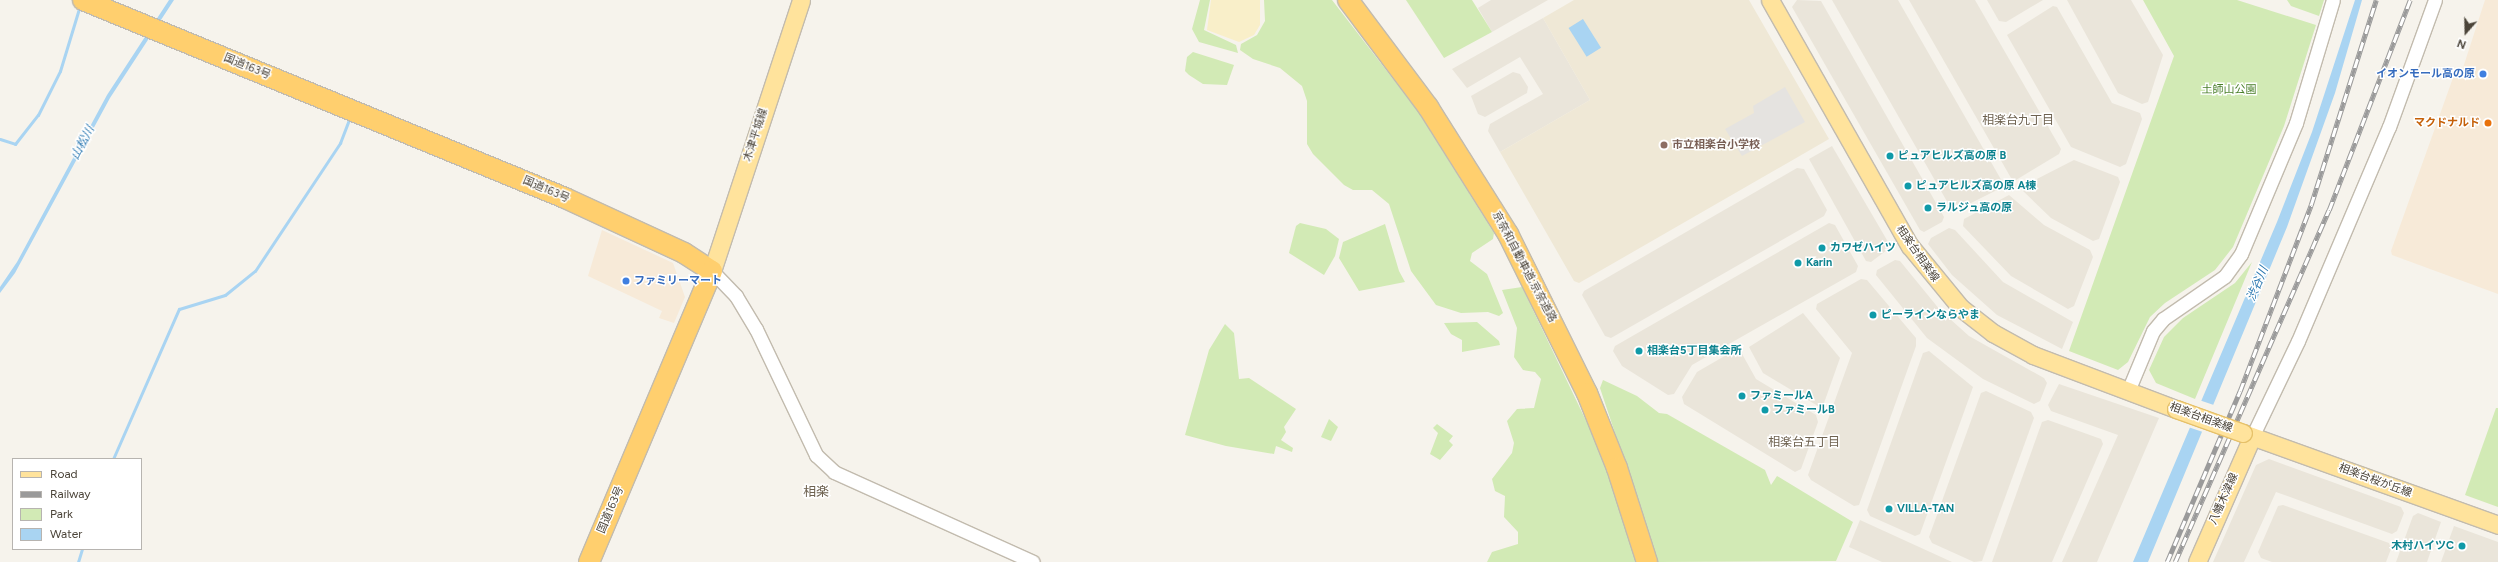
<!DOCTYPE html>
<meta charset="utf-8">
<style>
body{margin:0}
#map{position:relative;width:2498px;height:562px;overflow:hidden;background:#f6f3ec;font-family:Figtree,"Noto Sans JP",sans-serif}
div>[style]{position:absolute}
.residential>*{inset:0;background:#eae5da}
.commercial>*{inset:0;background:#f7ead8}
.education>*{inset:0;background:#efe8d6}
.green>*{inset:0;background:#d2eab5}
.sand>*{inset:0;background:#f9efc9}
.parking>*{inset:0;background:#e5e3e0}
.water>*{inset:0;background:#a9d4f2;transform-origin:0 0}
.pier>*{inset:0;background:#f6f3ec;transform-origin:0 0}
.stream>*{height:3px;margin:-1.5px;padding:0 1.5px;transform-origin:1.5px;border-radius:1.5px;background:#a9d4f2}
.roads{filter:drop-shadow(1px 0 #c2bbae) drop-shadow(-1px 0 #c2bbae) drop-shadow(0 1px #c2bbae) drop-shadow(0 -1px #c2bbae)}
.minor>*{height:13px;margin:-6.5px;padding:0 6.5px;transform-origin:6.5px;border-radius:6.5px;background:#fff}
.major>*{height:17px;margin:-8.5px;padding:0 8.5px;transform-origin:8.5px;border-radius:8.5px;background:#ffe39c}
.highway>*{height:20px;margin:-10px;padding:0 10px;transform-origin:10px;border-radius:10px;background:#ffcf6e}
.rail>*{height:4.5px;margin-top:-2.25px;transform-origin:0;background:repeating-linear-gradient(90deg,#fff 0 9px,#9a9a9a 0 18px);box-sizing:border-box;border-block:1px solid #9a9a9a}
.bridges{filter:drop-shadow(1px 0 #e6c16a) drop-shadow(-1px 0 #e6c16a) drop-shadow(0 1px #e6c16a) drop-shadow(0 -1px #e6c16a)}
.major-bridge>*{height:17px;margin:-8.5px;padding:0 8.5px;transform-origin:8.5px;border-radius:8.5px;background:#ffe39c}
.dots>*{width:11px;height:11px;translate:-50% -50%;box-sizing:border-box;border:2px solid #fff;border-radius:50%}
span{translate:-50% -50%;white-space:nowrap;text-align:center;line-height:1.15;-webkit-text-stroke:3px #fff;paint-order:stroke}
.street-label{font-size:11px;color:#4b4439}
.shop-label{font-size:11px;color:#366cbe;font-weight:700}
.right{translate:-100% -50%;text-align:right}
.left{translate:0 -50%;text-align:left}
.park-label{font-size:11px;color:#4a7f2a}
.food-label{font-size:11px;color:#c56008;font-weight:700}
.education-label{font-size:11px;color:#785e54;font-weight:700}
.culture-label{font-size:11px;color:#0d838f;font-weight:700}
.neighbourhood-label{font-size:12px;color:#6e6250}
.water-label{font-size:12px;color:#2e7ab2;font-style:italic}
.quarter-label{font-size:13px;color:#6e6250}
.legend{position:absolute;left:12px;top:458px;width:130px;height:92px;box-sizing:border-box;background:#fff;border:1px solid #b7b4b0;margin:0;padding:5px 7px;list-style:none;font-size:12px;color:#4b4439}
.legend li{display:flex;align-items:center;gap:8px;height:20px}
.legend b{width:20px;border:1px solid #b7b4b0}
.north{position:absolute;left:2446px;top:12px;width:40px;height:40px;-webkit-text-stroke:3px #fff;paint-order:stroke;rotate:200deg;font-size:11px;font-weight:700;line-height:16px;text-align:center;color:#4b4439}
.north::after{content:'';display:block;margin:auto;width:14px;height:18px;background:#4b4439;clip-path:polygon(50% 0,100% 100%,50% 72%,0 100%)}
</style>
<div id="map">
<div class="residential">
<i style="clip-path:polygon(1491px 0,1548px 0,1492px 32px,1478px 8px)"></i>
<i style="clip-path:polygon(1797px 0,1821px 1px,1944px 217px,1942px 222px,1924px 232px,1920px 230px,1792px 7px)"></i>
<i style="clip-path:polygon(1832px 0,1898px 0,2003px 183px,2001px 188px,1953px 212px)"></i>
<i style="clip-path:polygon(1909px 0,1975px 0,2061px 149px,2059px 154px,2016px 180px,2011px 178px)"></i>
<i style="clip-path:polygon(1987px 0,2043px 0,2006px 22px,1999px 21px)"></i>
<i style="clip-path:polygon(2067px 0,2131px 0,2163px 55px,2148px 102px,2142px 104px,2118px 93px)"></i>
<i style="clip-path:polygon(2053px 6px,2057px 7px,2112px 103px,2140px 113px,2142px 119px,2126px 164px,2120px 167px,2071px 147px,2007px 35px)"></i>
<i style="clip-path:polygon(1543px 18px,1590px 100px,1500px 152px,1488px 131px,1490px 124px,1543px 94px,1520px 57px,1467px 88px,1452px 69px)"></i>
<i style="clip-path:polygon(1513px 72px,1520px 74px,1528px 87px,1527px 93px,1485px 117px,1478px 114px,1471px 96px)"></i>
<i style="clip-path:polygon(1832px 146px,1891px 247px,1871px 262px,1866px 261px,1809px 159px)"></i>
<i style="clip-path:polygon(2074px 160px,2118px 177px,2120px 182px,2099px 239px,2093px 241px,2051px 218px,2023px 191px,2023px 186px)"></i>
<i style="clip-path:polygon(1797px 168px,1804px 169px,1827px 210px,1824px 216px,1611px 338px,1605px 336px,1582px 295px,1584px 291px)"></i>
<i style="clip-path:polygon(2009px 195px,2044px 225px,2090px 250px,2093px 257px,2074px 306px,2068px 309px,2011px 276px,1963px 226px,1964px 219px)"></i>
<i style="clip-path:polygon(1829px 223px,1835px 225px,1858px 266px,1856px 272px,1692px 365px,1674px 394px,1668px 395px,1622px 366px,1613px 351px,1615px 346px)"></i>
<i style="clip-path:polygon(1949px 228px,1955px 230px,2003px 282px,2073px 322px,2062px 349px,1997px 315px,1952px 275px,1928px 244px,1931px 238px)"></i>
<i style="clip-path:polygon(1895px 260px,1900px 261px,1940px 310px,1969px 336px,2044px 378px,2047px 383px,2040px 401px,2034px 404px,1983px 379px,1927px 338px,1876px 275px,1877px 270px)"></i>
<i style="clip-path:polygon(1861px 279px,1867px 280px,1916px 338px,1916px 346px,1859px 505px,1854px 506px,1811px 480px,1808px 475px,1852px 353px,1816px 309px,1817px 304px)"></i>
<i style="clip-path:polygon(1803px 313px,1840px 358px,1824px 403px,1818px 406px,1763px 373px,1749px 347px)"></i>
<i style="clip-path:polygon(1735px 350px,1741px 352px,1756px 379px,1816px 415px,1818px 422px,1801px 469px,1795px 472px,1684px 404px,1682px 397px,1697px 372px)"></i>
<i style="clip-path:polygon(1929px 351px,1973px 387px,1920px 534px,1915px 536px,1870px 516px,1867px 510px,1923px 353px)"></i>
<i style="clip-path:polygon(2059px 384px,2159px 418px,2097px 562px,2062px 562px,2118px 435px,2051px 411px,2048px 405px)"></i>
<i style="clip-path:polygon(1986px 391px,2031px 412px,2034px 418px,1982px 561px,1974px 562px,1932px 543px,1929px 537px,1981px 393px)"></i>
<i style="clip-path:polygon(2048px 420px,2101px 439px,2103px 444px,2052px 562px,1992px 562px,2042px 422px)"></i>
<i style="clip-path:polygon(2269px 459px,2401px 507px,2404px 513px,2397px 531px,2392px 534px,2276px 492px,2244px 562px,2213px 562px,2256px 465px)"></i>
<i style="clip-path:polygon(2283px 505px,2389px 543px,2391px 549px,2386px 562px,2272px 562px,2261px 558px,2258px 552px,2278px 506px)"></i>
<i style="clip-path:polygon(2418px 513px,2441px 522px,2427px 562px,2396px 562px,2413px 516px)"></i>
<i style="clip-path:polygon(1860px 520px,1952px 562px,1882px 562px,1849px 547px)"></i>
<i style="clip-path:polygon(2454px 526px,2498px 542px,2498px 562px,2441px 562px)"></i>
</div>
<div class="commercial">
<i style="clip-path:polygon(2485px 0,2498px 0,2498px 294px,2392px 255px,2391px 251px,2454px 75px,2460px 77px)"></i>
<i style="clip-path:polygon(602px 230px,673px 263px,685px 297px,674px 323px,659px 318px,662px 311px,588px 276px)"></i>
</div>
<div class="education">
<i style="clip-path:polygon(1574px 0,1749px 0,1829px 139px,1579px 283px,1574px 281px,1500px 152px,1590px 100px,1543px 18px)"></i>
</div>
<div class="green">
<i style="clip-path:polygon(1200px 0,1210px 0,1204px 30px,1236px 45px,1238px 53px,1199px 42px,1192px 29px)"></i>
<i style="clip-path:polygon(1264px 0,1332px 0,1417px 110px,1494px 233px,1493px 239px,1472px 253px,1470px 261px,1487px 274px,1503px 313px,1499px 316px,1488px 312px,1461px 313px,1436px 305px,1411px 271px,1389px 204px,1372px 190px,1353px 190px,1344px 185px,1313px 154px,1307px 144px,1307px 101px,1302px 86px,1280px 68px,1253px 59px,1240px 50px,1241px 44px,1257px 35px,1265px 21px)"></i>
<i style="clip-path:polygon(1406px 0,1472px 0,1492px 32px,1444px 58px)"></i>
<i style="clip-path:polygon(2143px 0,2237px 0,2316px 25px,2284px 126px,2233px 247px,2215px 270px,2165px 303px,2150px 317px,2128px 362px,2118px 370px,2069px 351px,2174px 56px)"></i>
<i style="clip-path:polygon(2287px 0,2324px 0,2319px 16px,2291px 6px)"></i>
<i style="clip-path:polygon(1193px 52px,1234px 65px,1227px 85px,1203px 84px,1189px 75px,1185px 71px,1187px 57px)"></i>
<i style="clip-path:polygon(1300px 223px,1326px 229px,1339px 239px,1335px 256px,1324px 275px,1289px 253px,1296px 226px)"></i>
<i style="clip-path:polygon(1385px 224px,1399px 271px,1405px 282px,1359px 291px,1339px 258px,1343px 242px)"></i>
<i style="clip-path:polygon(2252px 262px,2195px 399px,2156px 383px,2149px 370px,2164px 337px,2183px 318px,2235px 283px)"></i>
<i style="clip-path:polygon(1522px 287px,1591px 431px,1623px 514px,1636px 562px,1487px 562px,1492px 552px,1518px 544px,1518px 532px,1504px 517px,1505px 496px,1495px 491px,1492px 479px,1512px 453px,1514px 443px,1507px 421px,1517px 409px,1534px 408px,1541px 379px,1535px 372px,1523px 370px,1514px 357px,1517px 328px,1502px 290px)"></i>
<i style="clip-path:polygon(1477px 322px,1499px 341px,1500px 345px,1462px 352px,1462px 340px,1451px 334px,1444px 323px)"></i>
<i style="clip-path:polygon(1225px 324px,1234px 333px,1239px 379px,1249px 378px,1296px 409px,1284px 427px,1286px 432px,1281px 440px,1293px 448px,1292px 452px,1276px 446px,1274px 454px,1226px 446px,1185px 435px,1209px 350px)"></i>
<i style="clip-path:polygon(1603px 380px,1637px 396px,1659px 413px,1667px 414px,1765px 470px,1771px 485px,1777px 476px,1853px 522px,1836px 561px,1658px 562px,1600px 388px)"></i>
<i style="clip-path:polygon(2496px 408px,2498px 408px,2498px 507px,2465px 495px)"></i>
<i style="clip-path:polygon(1329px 419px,1338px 427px,1331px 441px,1321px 437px)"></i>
<i style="clip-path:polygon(1437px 424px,1453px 436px,1449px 441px,1453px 445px,1440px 460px,1430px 454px,1438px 433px,1433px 428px)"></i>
</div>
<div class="sand">
<i style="clip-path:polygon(1211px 0,1260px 0,1260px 25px,1254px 35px,1239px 42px,1207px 30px)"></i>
</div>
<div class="parking">
<i style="clip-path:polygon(1785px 87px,1805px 122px,1742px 156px,1725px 129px,1754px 113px,1753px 106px)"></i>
</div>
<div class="water">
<i style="clip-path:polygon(169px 0,174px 0,110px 98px,15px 273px,0 293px,0 287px,17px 262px,107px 95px)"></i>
<i style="clip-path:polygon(2355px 0,2362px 0,2335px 93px,2287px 227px,2148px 562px,2133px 562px,2277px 222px,2312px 132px)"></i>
<i style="left:1583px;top:19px;width:34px;height:17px;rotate:58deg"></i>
</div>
<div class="pier">
<i style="left:2199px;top:400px;width:18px;height:29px;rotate:19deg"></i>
</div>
<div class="stream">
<i style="left:0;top:139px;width:16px;rotate:18deg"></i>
<i style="left:15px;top:144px;width:37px;rotate:-52deg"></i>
<i style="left:38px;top:115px;width:49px;rotate:-63.4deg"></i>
<i style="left:60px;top:71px;width:69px;rotate:-73.1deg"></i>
<i style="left:113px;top:459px;width:164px;rotate:-66.3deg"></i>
<i style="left:179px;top:309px;width:48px;rotate:-16.9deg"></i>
<i style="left:225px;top:295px;width:38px;rotate:-39deg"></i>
<i style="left:255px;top:271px;width:154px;rotate:-56.4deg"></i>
<i style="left:340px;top:143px;width:25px;rotate:-69deg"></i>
<i style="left:78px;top:562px;width:14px;rotate:-73deg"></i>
</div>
<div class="roads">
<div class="minor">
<i style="left:712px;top:271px;width:35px;rotate:46deg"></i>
<i style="left:736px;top:296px;width:39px;rotate:59deg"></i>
<i style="left:756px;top:329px;width:140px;rotate:64.5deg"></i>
<i style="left:816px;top:455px;width:25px;rotate:43deg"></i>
<i style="left:834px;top:472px;width:218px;rotate:24.3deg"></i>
<i style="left:2128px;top:391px;width:65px;rotate:-67.4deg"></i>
<i style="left:2153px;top:331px;width:16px;rotate:-50deg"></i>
<i style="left:2163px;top:319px;width:75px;rotate:-34.7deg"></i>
<i style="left:2225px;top:276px;width:27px;rotate:-54deg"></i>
<i style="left:2241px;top:254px;width:142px;rotate:-67.2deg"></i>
<i style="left:2296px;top:123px;width:128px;rotate:-73.3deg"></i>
<i style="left:2252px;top:437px;width:106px;rotate:-64.4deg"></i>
<i style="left:2298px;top:341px;width:233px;rotate:-67deg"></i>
<i style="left:2389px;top:127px;width:135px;rotate:-70.1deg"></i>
</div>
<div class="major">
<i style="left:1770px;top:0;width:283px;rotate:60.4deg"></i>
<i style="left:1910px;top:246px;width:80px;rotate:50.6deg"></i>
<i style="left:1961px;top:308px;width:41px;rotate:38deg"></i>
<i style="left:1993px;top:333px;width:46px;rotate:28.8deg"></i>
<i style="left:2033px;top:355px;width:153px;rotate:20.7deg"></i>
<i style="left:712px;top:271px;width:285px;rotate:-71.8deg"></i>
<i style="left:2243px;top:433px;width:271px;rotate:19.8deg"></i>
<i style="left:2197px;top:562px;width:137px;rotate:-66.3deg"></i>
</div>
<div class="highway">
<i style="left:83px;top:0;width:521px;rotate:22.33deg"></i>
<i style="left:565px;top:198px;width:131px;rotate:24.8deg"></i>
<i style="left:684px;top:253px;width:33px;rotate:33deg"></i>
<i style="left:712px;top:271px;width:316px;rotate:112.9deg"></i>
<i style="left:1348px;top:0;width:134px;rotate:53.2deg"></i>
<i style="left:1428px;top:107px;width:150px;rotate:57.8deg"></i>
<i style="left:1508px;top:234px;width:178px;rotate:63.6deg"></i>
<i style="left:1587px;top:393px;width:81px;rotate:68.2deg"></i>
<i style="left:1617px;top:468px;width:99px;rotate:72.3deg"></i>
</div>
</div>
<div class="rail">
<i style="left:2167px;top:562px;width:186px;rotate:-66.9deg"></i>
<i style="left:2240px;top:391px;width:199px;rotate:-69.1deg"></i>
<i style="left:2311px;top:205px;width:215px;rotate:-72.4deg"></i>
<i style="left:2175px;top:562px;width:384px;rotate:-66.4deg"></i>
<i style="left:2329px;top:210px;width:225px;rotate:-68.9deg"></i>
</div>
<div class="bridges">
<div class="major-bridge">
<i style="left:2176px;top:409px;width:71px;rotate:19.7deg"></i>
</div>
</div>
<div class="dots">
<i style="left:2483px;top:74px;background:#3f7fe0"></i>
<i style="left:2488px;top:123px;background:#e8710a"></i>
<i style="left:1664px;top:145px;background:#8d6e63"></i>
<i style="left:1890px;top:156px;background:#0f9aa8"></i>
<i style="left:1908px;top:186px;background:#0f9aa8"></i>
<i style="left:1928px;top:208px;background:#0f9aa8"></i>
<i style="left:1822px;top:248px;background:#0f9aa8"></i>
<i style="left:1798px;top:263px;background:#0f9aa8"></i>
<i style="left:626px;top:281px;background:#3f7fe0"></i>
<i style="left:1873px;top:315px;background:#0f9aa8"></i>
<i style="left:1639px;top:351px;background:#0f9aa8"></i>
<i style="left:1742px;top:396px;background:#0f9aa8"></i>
<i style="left:1765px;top:410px;background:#0f9aa8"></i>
<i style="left:1889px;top:509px;background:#0f9aa8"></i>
<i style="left:2462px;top:546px;background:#0f9aa8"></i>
</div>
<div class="street-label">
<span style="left:247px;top:67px;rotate:22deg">国道163号</span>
<span style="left:756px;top:135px;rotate:-72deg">木津平城線</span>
<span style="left:546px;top:190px;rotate:23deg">国道163号</span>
<span style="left:1917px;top:254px;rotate:55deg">相楽台相楽線</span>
<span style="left:1524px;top:267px;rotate:62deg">京奈和自動車道;京奈道路</span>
<span style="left:2201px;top:418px;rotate:20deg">相楽台相楽線</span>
<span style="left:2375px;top:481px;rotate:20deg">相楽台桜が丘線</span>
<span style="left:2224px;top:499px;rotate:-66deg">八幡木津線</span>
<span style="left:611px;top:510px;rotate:-67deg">国道163号</span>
</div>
<div class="shop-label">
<span class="right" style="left:2475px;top:74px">イオンモール高の原</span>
<span class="left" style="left:634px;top:281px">ファミリーマート</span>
</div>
<div class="park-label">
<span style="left:2229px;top:90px">土師山公園</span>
</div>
<div class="food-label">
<span class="right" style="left:2480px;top:123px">マクドナルド</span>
</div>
<div class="education-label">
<span class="left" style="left:1672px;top:145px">市立相楽台小学校</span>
</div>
<div class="culture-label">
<span class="left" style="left:1898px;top:156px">ピュアヒルズ高の原 B</span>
<span class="left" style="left:1916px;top:186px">ピュアヒルズ高の原 A棟</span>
<span class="left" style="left:1936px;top:208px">ラルジュ高の原</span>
<span class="left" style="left:1830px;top:248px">カワゼハイツ</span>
<span class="left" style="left:1806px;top:263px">Karin</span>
<span class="left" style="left:1881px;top:315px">ピーラインならやま</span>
<span class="left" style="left:1647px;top:351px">相楽台5丁目集会所</span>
<span class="left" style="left:1750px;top:396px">ファミールA</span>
<span class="left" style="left:1773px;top:410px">ファミールB</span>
<span class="left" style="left:1897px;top:509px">VILLA-TAN</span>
<span class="right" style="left:2454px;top:546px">木村ハイツC</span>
</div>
<div class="neighbourhood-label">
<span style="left:2018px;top:121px">相楽台九丁目</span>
<span style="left:1804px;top:443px">相楽台五丁目</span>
</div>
<div class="water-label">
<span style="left:83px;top:143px;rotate:-62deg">山松川</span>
<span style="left:2258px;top:284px;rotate:-67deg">渋谷川</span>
</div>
<div class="quarter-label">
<span style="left:816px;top:492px">相楽</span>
</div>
<ul class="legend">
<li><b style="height:5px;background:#ffe39c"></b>Road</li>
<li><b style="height:5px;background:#9a9a9a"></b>Railway</li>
<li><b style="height:11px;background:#d2eab5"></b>Park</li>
<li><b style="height:11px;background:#a9d4f2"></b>Water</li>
</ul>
<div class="north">N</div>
</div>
